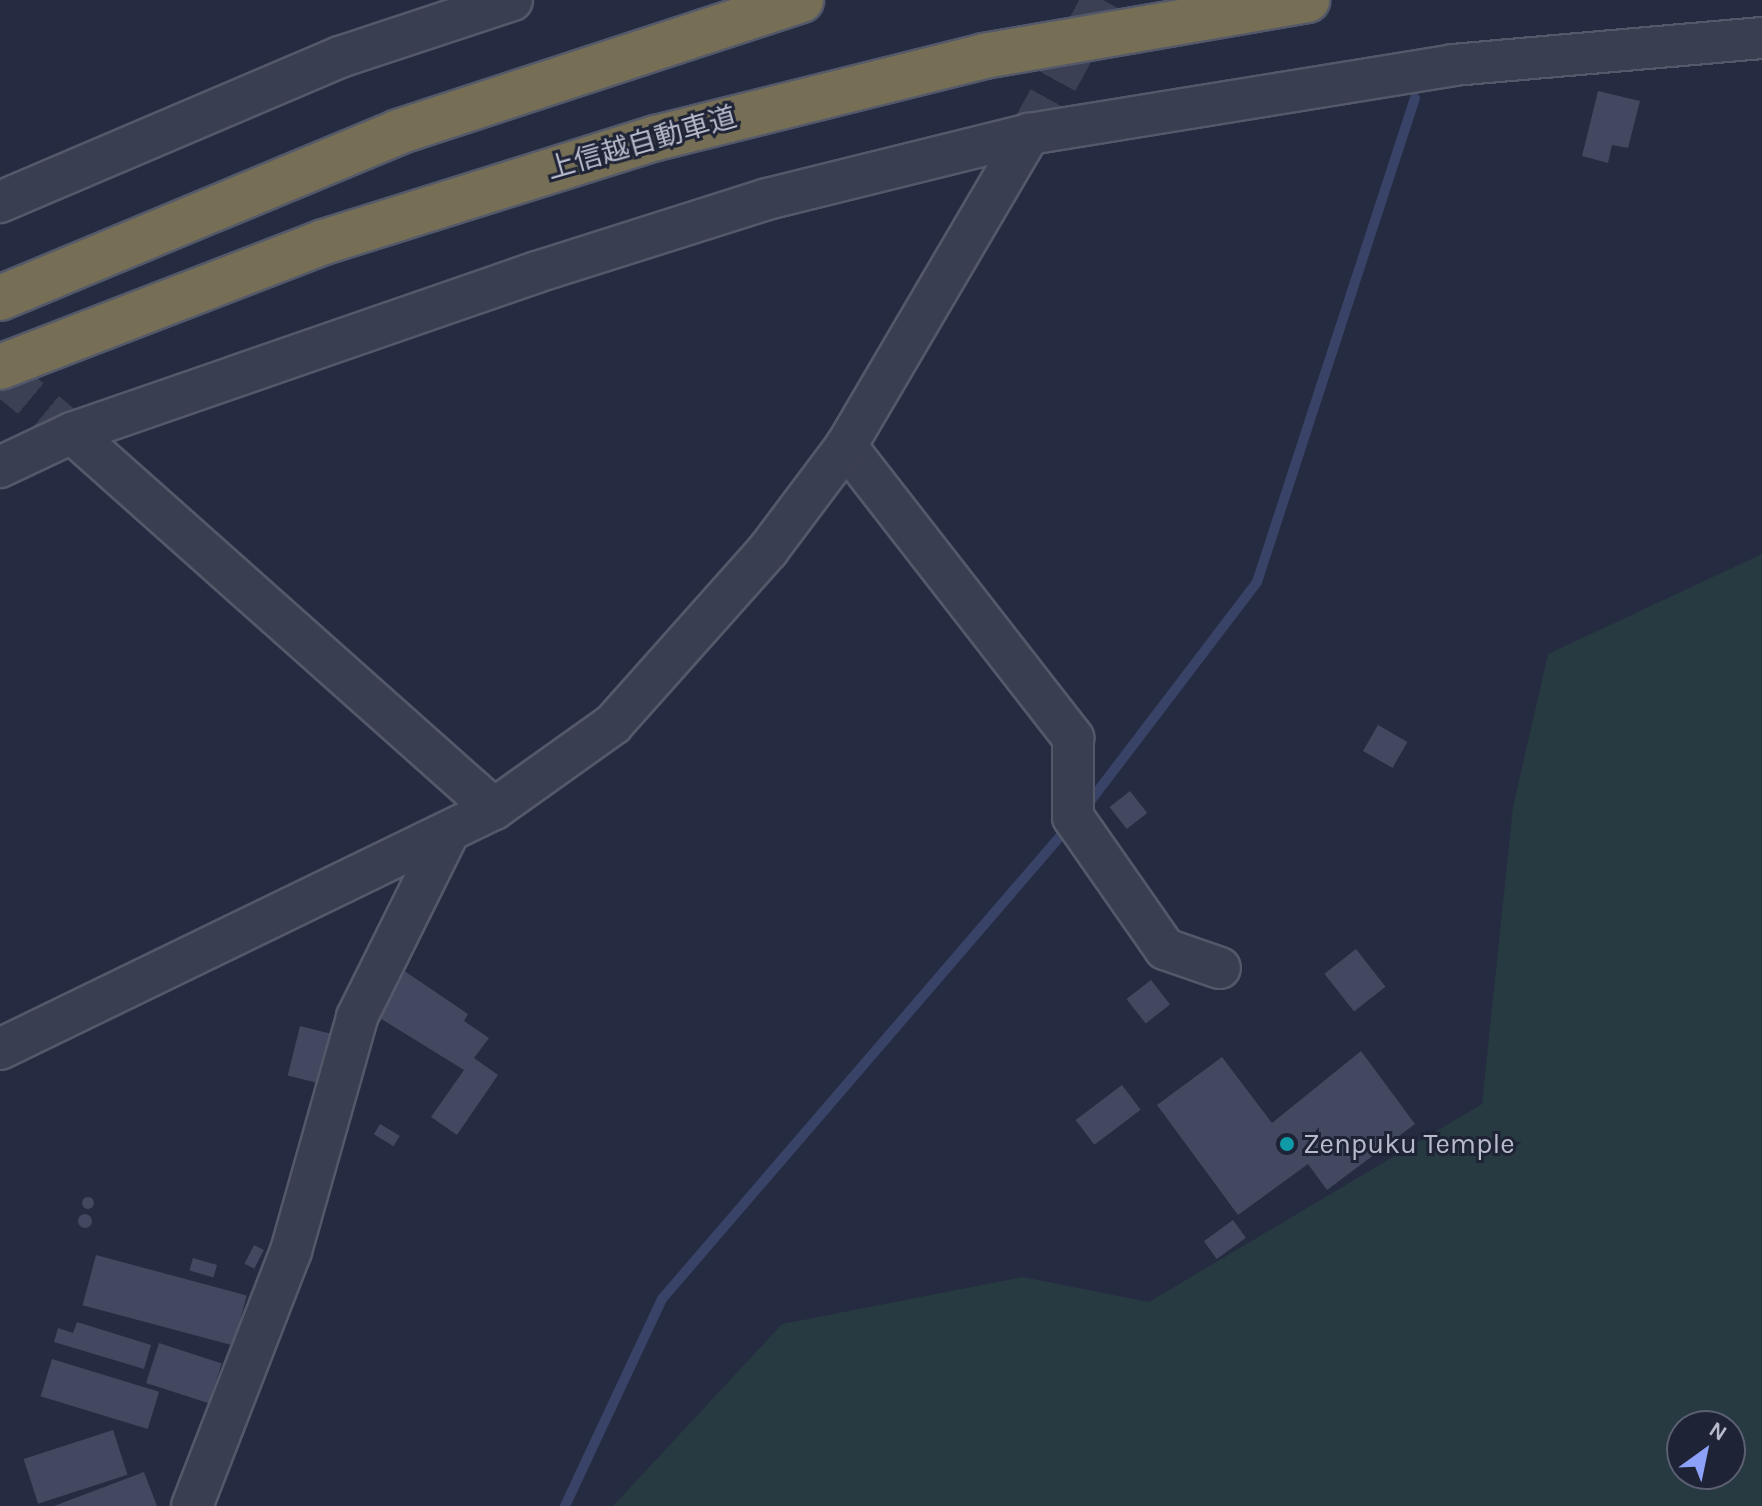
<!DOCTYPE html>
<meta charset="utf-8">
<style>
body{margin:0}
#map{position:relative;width:1762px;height:1506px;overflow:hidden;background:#252b40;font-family:Karla,"Noto Sans JP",sans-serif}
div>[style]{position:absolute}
.green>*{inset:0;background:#273941}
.stream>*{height:10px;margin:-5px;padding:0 5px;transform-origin:5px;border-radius:5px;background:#394367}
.building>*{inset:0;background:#414860;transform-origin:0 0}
.round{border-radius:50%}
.minor-tunnel>*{height:40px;margin-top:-20px;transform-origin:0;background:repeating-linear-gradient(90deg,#3b4055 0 40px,transparent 0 60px)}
.roads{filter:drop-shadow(2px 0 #54596a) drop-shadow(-2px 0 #54596a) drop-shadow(0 2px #54596a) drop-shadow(0 -2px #54596a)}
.minor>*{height:40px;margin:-20px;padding:0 20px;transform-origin:20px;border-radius:20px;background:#393e50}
.highway>*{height:44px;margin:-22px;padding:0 22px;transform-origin:22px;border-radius:22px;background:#766f56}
.dots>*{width:22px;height:22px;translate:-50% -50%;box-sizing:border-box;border:4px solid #1e2335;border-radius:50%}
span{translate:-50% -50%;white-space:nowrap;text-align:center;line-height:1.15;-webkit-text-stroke:6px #1e2335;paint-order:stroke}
.street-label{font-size:28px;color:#b6baca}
.poi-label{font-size:28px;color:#b6baca}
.left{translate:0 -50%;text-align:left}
.north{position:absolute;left:1666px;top:1410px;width:80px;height:80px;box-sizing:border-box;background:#1e2335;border:2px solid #5b5f71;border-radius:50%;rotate:33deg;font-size:22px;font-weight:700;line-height:32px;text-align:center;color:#b6baca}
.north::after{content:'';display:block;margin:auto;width:28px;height:36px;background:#8da1f8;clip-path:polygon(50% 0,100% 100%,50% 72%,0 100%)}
</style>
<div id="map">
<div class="green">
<i style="clip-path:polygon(evenodd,1762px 554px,1762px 1506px,613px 1506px,782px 1324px,1023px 1277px,1149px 1302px,1482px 1104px,1513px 807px,1548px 654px,1762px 554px,1682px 1426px,1730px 1426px,1730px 1474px,1682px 1474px,1682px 1426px)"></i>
</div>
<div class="stream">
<i style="left:1085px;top:808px;width:284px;rotate:-52.7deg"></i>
<i style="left:1257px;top:582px;width:509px;rotate:-71.92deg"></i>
<i style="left:565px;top:1506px;width:229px;rotate:-64.9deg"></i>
<i style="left:662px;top:1299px;width:624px;rotate:-49.29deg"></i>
</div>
<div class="building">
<i style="clip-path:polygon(1598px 91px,1640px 101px,1628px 148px,1612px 145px,1608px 163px,1582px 156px)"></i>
<i style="left:1378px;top:725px;width:34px;height:30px;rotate:30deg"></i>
<i style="left:1130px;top:791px;width:28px;height:26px;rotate:52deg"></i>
<i style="left:1356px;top:949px;width:48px;height:40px;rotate:52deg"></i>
<i style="clip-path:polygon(400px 968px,468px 1014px,464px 1021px,489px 1038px,474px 1058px,498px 1075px,457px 1135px,431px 1117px,464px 1070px,370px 1012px)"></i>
<i style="left:1151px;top:980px;width:31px;height:31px;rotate:52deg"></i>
<i style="left:300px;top:1026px;width:40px;height:51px;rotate:14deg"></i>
<i style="clip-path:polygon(1361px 1051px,1415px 1124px,1327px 1190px,1308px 1164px,1238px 1215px,1157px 1105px,1222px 1057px,1272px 1123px)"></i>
<i style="left:1122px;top:1085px;width:31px;height:58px;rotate:53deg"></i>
<i style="left:380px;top:1124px;width:23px;height:12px;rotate:31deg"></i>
<i class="round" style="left:82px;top:1197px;width:12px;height:12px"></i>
<i class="round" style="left:78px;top:1214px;width:14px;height:14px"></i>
<i style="left:1233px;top:1220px;width:22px;height:36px;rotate:54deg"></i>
<i style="left:254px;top:1245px;width:11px;height:21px;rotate:27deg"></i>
<i style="left:96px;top:1255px;width:156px;height:52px;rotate:15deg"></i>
<i style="left:193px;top:1258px;width:25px;height:13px;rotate:16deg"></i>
<i style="clip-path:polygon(77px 1322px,151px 1345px,144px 1369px,54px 1342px,58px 1328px,73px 1333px)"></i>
<i style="left:159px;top:1343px;width:66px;height:42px;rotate:18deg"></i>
<i style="left:52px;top:1359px;width:112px;height:39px;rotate:17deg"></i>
<i style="left:113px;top:1430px;width:47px;height:94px;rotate:72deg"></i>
<i style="clip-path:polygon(144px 1472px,157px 1506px,54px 1506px)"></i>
</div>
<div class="minor-tunnel">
<i style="left:1029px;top:134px;width:153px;rotate:-61.4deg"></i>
<i style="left:0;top:373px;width:94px;rotate:39.8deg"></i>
</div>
<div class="roads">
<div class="minor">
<i style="left:0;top:202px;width:370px;rotate:-23.1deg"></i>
<i style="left:340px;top:57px;width:181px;rotate:-18.3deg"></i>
<i style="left:72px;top:433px;width:565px;rotate:41.7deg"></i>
<i style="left:846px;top:446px;width:370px;rotate:52.1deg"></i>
<i style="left:1073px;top:738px;width:79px;rotate:90deg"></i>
<i style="left:1073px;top:817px;width:161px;rotate:55.1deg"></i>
<i style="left:1165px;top:949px;width:58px;rotate:19.1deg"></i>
<i style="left:0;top:467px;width:80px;rotate:-25.3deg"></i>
<i style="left:72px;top:433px;width:492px;rotate:-19.1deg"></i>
<i style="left:537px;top:272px;width:241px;rotate:-17.6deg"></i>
<i style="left:767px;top:199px;width:270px;rotate:-13.9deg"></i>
<i style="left:1029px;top:134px;width:430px;rotate:-9.2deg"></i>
<i style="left:1453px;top:65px;width:310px;rotate:-5deg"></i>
<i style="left:0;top:1049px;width:549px;rotate:-25.91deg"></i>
<i style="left:494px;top:809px;width:146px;rotate:-35.5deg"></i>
<i style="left:613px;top:724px;width:233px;rotate:-48.3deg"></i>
<i style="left:768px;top:550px;width:130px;rotate:-53.1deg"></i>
<i style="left:846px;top:446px;width:362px;rotate:-59.6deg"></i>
<i style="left:192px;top:1506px;width:274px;rotate:-68.8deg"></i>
<i style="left:291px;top:1251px;width:243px;rotate:-74.2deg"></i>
<i style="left:357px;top:1017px;width:207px;rotate:-63.6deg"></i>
</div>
<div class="highway">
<i style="left:0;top:298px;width:431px;rotate:-22.6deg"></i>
<i style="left:398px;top:132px;width:424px;rotate:-18.1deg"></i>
<i style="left:0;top:367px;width:347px;rotate:-21.1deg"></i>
<i style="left:324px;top:242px;width:348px;rotate:-17.4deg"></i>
<i style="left:656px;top:138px;width:338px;rotate:-14deg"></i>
<i style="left:984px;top:56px;width:328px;rotate:-9.8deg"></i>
</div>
</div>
<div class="dots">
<i style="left:1287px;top:1144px;background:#0f9aa8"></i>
</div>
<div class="street-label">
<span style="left:642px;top:143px;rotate:-16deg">上信越自動車道</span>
</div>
<div class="poi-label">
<span class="left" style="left:1303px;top:1144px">Zenpuku Temple</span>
</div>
<div class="north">N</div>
</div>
